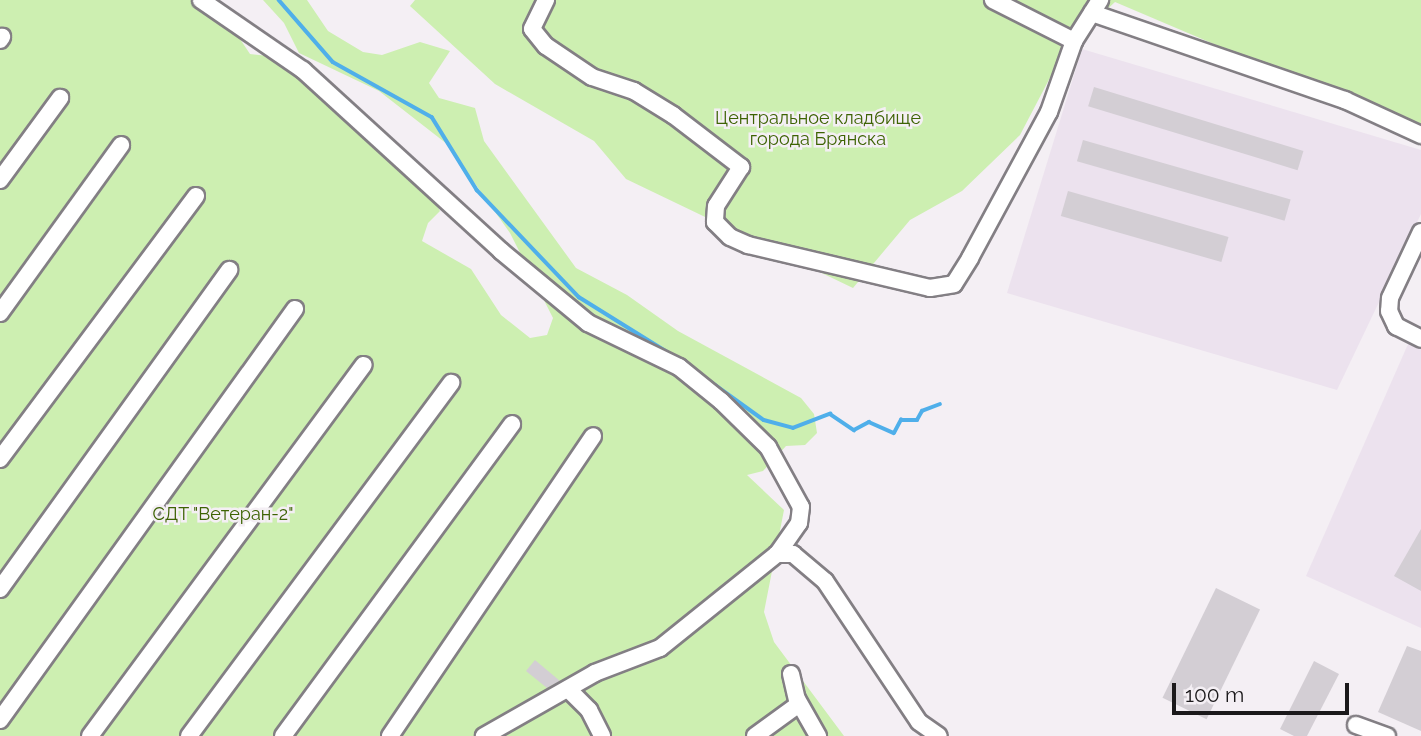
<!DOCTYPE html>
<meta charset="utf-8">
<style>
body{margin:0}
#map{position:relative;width:1421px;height:736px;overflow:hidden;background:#f4eff4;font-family:Raleway,sans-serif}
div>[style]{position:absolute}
.built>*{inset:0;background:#ece2ee}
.green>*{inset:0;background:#cdefb1}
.stream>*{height:3.5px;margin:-1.75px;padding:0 1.75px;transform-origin:1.75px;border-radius:1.75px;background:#4fafea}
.building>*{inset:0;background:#d3ced4;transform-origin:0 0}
.roads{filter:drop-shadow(2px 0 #837f84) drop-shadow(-2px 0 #837f84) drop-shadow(0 2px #837f84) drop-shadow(0 -2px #837f84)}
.minor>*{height:16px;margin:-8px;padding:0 8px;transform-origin:8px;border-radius:8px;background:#fff}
span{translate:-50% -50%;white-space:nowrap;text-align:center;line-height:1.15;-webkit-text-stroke:5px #f4eff4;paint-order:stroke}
.park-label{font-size:18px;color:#3d6303}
.scale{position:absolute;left:1172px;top:683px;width:177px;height:32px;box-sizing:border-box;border:4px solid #1b191b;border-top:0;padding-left:9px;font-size:21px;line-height:24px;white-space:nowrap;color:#1b191b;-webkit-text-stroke:5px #f4eff4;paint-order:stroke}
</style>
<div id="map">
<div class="built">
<i style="clip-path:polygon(1082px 49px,1421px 150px,1421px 214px,1337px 390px,1007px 293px)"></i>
<i style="clip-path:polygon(1412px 335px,1421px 339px,1421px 628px,1306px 576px)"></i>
</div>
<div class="green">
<i style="clip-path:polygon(0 0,214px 0,250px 54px,269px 56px,284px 66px,431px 196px,440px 211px,428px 223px,422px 241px,471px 269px,501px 315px,530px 338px,547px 335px,553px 318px,510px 233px,447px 144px,379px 91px,299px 53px,284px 23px,263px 0,307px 0,328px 31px,363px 52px,382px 55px,420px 42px,450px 51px,429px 83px,439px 98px,475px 108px,484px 141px,576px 268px,627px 295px,678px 331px,801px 398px,814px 414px,817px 433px,805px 445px,786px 446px,763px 471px,747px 475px,784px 510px,764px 612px,774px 642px,844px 736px,0 736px)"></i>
<i style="clip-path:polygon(415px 0,1421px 0,1421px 132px,1115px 2px,1065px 49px,1020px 135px,962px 191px,910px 220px,853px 288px,626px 179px,594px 141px,495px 84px,410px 6px)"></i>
</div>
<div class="stream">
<i style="left:279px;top:0;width:82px;rotate:48.9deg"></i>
<i style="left:333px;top:62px;width:113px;rotate:29.1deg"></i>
<i style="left:432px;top:117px;width:86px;rotate:58.3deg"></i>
<i style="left:477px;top:190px;width:148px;rotate:46.4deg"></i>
<i style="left:579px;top:297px;width:106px;rotate:31.9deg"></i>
<i style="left:693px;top:369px;width:87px;rotate:35.7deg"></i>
<i style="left:764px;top:420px;width:30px;rotate:15deg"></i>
<i style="left:793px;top:428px;width:40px;rotate:-21deg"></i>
<i style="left:830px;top:414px;width:29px;rotate:34deg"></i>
<i style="left:854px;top:430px;width:17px;rotate:-28deg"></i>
<i style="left:869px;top:422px;width:27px;rotate:24deg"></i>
<i style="left:894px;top:433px;width:15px;rotate:-62deg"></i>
<i style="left:901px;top:420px;width:16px"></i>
<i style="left:917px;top:420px;width:10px;rotate:-61deg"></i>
<i style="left:922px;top:411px;width:19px;rotate:-21deg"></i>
</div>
<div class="building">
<i style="left:1094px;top:87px;width:219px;height:20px;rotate:17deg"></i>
<i style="left:1083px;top:140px;width:216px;height:22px;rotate:16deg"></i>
<i style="left:1068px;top:191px;width:167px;height:26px;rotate:16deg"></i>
<i style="clip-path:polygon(1421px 529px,1421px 591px,1394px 576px)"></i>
<i style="left:1216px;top:588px;width:49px;height:122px;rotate:26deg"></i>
<i style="clip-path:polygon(1407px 646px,1421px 651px,1421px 731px,1378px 712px)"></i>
<i style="clip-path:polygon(535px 660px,560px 681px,547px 688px,526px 671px)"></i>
<i style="clip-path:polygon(1314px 661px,1339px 674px,1307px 736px,1294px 736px,1280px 729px)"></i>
</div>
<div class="roads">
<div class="minor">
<i style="left:201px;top:0;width:124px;rotate:34.5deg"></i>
<i style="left:303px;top:70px;width:268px;rotate:42.4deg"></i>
<i style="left:501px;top:251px;width:113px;rotate:39.6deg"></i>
<i style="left:588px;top:323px;width:101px;rotate:25.8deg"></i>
<i style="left:679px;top:367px;width:54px;rotate:39deg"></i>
<i style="left:721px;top:401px;width:66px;rotate:44.4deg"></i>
<i style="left:768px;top:447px;width:68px;rotate:61.2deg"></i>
<i style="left:801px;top:507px;width:16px;rotate:97deg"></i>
<i style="left:799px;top:523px;width:38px;rotate:125deg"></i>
<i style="left:777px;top:554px;width:150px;rotate:141.2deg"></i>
<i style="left:660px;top:648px;width:70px;rotate:159deg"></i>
<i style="left:595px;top:673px;width:128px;rotate:150.4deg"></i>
<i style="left:546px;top:0;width:32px;rotate:116deg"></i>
<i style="left:532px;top:29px;width:22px;rotate:51deg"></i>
<i style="left:546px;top:46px;width:55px;rotate:34deg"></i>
<i style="left:592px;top:77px;width:44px;rotate:18.4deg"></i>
<i style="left:634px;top:91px;width:46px;rotate:31.6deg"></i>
<i style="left:673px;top:115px;width:86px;rotate:37.4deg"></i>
<i style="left:741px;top:167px;width:46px;rotate:122.7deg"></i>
<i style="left:716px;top:206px;width:16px;rotate:94deg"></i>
<i style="left:715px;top:222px;width:21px;rotate:45deg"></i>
<i style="left:730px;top:237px;width:20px;rotate:24deg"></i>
<i style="left:748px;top:245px;width:187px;rotate:13.3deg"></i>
<i style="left:930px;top:288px;width:24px;rotate:-9deg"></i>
<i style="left:954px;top:284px;width:31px;rotate:-58deg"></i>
<i style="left:970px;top:258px;width:166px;rotate:-61.6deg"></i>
<i style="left:1049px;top:112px;width:75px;rotate:-70.6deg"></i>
<i style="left:993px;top:0;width:91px;rotate:26.8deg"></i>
<i style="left:1074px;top:41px;width:49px;rotate:-57.6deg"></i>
<i style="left:1092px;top:13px;width:268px;rotate:19deg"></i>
<i style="left:1345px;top:100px;width:84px;rotate:24.7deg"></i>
<i style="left:0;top:40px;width:4px;rotate:-56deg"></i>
<i style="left:0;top:180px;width:102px;rotate:-53.8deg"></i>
<i style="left:1421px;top:232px;width:73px;rotate:115.2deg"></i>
<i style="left:1390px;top:298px;width:13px;rotate:94deg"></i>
<i style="left:1389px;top:311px;width:17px;rotate:65deg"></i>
<i style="left:1396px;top:326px;width:28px;rotate:27deg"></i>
<i style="left:0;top:313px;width:207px;rotate:-54.2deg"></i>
<i style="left:0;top:459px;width:328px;rotate:-53.3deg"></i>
<i style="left:777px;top:554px;width:16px"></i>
<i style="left:793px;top:554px;width:42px;rotate:40.2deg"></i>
<i style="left:825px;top:581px;width:169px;rotate:56.3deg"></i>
<i style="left:919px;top:722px;width:24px;rotate:35deg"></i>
<i style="left:0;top:589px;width:393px;rotate:-54.3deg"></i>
<i style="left:791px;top:674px;width:26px;rotate:77deg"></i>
<i style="left:797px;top:699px;width:43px;rotate:60.4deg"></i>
<i style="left:568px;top:689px;width:30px;rotate:45deg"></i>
<i style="left:589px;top:710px;width:29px;rotate:63deg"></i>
<i style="left:0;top:720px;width:506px;rotate:-54.33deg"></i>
<i style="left:1356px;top:725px;width:33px;rotate:20deg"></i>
<i style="left:90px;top:736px;width:461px;rotate:-53.6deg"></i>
<i style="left:189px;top:736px;width:440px;rotate:-53.4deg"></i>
<i style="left:283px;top:736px;width:387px;rotate:-53.7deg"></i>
<i style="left:390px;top:736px;width:362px;rotate:-55.9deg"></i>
<i style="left:755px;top:736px;width:54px;rotate:-36deg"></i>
</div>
</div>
<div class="park-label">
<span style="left:818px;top:129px">Центральное кладбище<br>города Брянска</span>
<span style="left:223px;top:514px">СДТ "Ветеран-2"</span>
</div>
<div class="scale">100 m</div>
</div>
